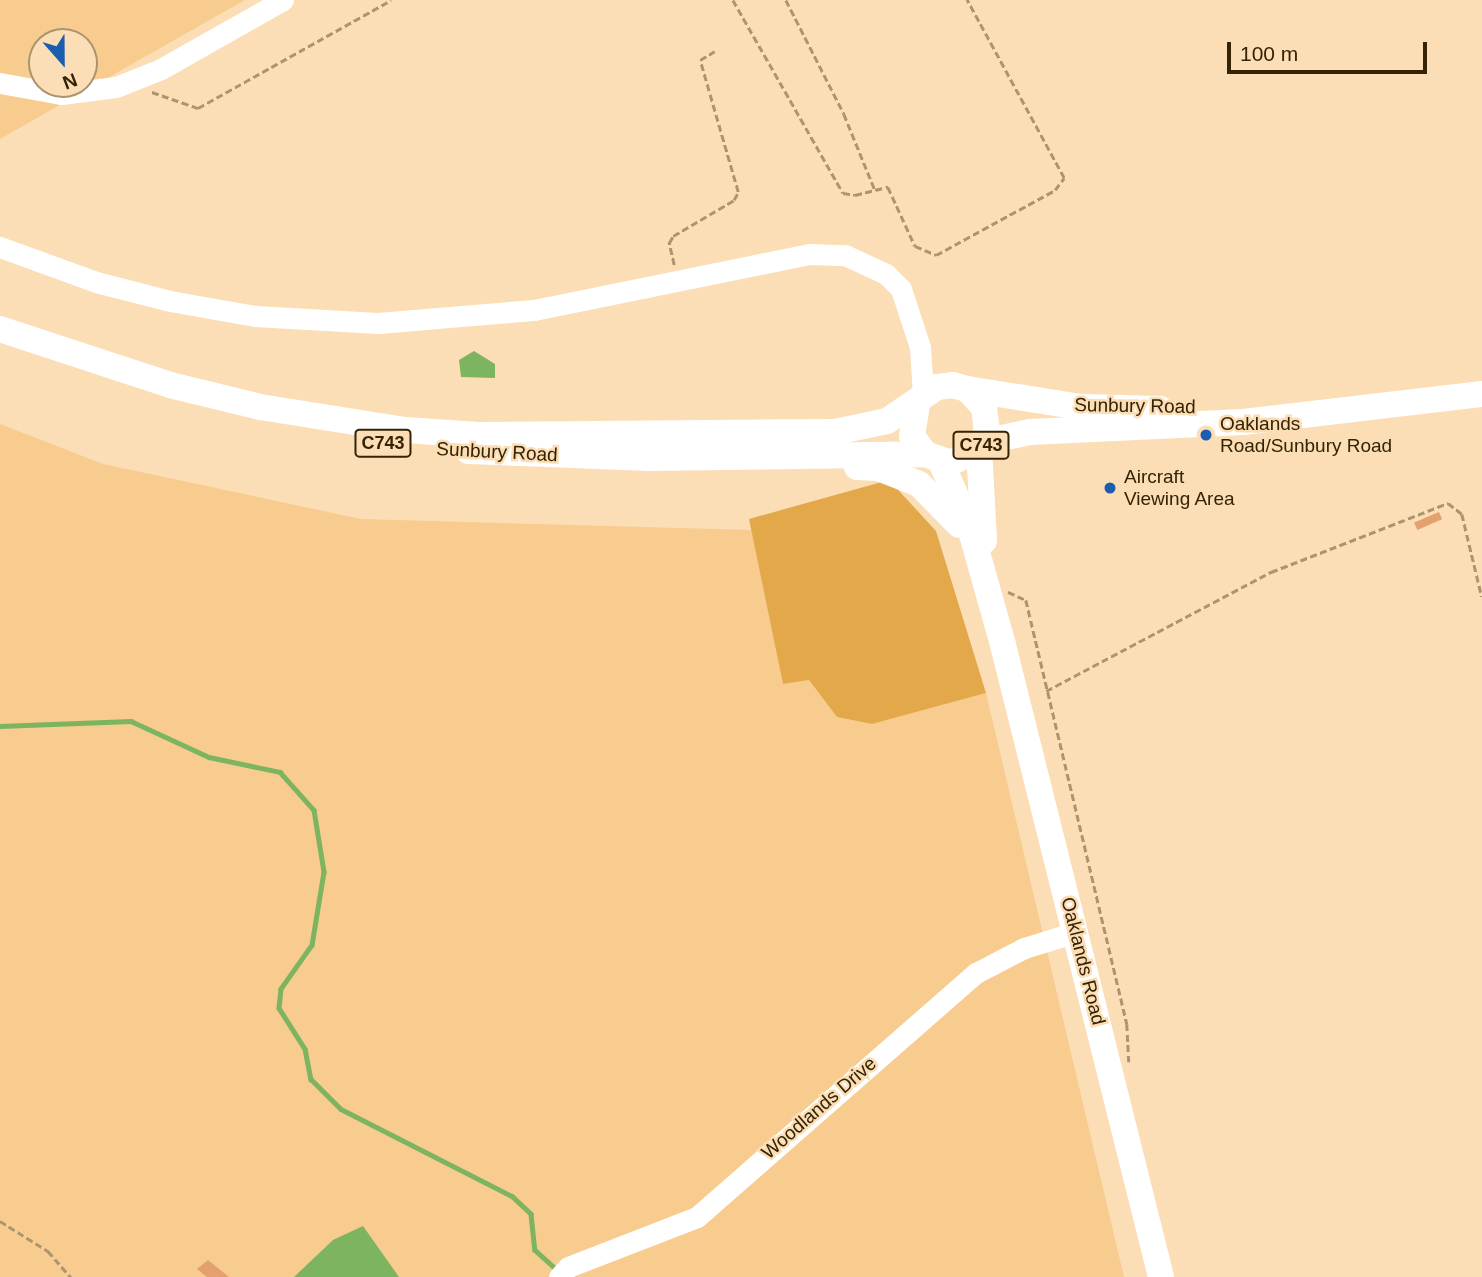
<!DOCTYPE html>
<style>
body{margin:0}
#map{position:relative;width:1482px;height:1277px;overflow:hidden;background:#fbdeb5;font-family:Helvetica,sans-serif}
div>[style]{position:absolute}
.green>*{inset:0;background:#f7cc8e}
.forest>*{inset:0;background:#e3a84a}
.water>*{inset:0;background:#7cb460}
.stream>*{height:4.5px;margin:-2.25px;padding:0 2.25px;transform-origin:2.25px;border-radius:2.25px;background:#7cb460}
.building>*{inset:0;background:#e5a06f;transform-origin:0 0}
.path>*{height:2.5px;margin-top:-1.25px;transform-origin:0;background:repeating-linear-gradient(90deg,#ad946f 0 7px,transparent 0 10.5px)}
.minor>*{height:21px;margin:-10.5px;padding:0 10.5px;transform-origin:10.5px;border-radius:10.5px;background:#fff}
.major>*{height:26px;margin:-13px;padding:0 13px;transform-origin:13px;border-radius:13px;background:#fff}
.dots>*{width:19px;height:19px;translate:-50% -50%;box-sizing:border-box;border:4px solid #fbdeb5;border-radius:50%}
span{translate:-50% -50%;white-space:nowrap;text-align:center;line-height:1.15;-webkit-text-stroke:5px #fbdeb5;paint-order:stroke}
.shield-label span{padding:2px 5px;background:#fbdeb5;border:2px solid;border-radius:5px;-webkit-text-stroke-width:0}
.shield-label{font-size:18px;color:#352304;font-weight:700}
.street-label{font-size:19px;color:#352304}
.poi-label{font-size:19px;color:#352304}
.left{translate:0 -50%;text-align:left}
.north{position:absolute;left:28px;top:28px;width:70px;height:70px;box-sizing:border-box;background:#fbdeb5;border:2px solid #ac936e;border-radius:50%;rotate:159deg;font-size:19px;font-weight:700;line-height:28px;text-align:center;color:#352304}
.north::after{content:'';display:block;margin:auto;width:24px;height:32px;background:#1b5dae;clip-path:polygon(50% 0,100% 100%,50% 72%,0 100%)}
.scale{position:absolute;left:1227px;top:42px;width:200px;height:32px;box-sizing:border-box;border:4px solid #352304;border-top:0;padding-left:9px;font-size:21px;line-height:24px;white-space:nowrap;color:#352304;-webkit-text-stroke:5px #fbdeb5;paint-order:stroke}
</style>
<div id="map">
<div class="green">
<i style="clip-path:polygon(evenodd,0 0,245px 0,0 139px,0 0,42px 42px,84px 42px,84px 84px,42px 84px,42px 42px)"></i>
<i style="clip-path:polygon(0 424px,103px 464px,361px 519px,752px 530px,783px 684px,809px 680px,837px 717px,872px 724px,986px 693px,1124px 1277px,0 1277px)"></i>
</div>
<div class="forest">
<i style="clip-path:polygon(889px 480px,936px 531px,986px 693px,872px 724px,837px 717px,809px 680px,783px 684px,749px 519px)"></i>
</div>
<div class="water">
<i style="clip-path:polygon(474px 351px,495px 364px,495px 378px,461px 377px,459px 360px)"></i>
<i style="clip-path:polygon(363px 1226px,399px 1277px,294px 1277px,333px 1240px)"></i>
</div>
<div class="stream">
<i style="left:0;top:726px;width:131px;rotate:-2.2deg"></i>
<i style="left:131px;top:721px;width:86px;rotate:24.8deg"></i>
<i style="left:209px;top:757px;width:73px;rotate:11.9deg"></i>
<i style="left:280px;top:772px;width:51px;rotate:48.2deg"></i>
<i style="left:314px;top:810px;width:63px;rotate:80.8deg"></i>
<i style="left:324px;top:872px;width:74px;rotate:99.3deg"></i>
<i style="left:312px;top:945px;width:54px;rotate:125.2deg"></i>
<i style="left:281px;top:989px;width:19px;rotate:96deg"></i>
<i style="left:279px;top:1008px;width:49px;rotate:57.6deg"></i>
<i style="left:305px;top:1049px;width:31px;rotate:79deg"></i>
<i style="left:311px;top:1079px;width:42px;rotate:45deg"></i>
<i style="left:341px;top:1109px;width:192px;rotate:27deg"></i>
<i style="left:512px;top:1196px;width:26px;rotate:43deg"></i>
<i style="left:531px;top:1214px;width:36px;rotate:84deg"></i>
<i style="left:535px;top:1250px;width:28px;rotate:42deg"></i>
</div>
<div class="building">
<i style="left:1439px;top:512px;width:8px;height:27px;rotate:67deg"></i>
<i style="clip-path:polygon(208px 1260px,229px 1277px,207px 1277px,197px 1269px)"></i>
</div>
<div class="path">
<i style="left:733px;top:0;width:222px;rotate:60.3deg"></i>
<i style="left:843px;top:193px;width:12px;rotate:9deg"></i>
<i style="left:855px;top:195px;width:34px;rotate:-14deg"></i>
<i style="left:888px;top:187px;width:65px;rotate:65.4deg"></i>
<i style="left:915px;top:246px;width:23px;rotate:23deg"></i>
<i style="left:936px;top:255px;width:136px;rotate:-28.6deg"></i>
<i style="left:1055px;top:190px;width:15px;rotate:-53deg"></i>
<i style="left:1064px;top:178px;width:203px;rotate:-118.6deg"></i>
<i style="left:786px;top:0;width:128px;rotate:63deg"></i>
<i style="left:844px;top:114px;width:82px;rotate:67.8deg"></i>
<i style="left:152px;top:92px;width:49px;rotate:19.2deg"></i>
<i style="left:198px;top:108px;width:221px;rotate:-29.2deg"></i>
<i style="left:674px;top:265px;width:23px;rotate:-103deg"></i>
<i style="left:669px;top:243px;width:8px;rotate:-60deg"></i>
<i style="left:673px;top:236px;width:71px;rotate:-30.5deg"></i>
<i style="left:734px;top:200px;width:9px;rotate:-63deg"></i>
<i style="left:738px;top:192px;width:137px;rotate:-106.1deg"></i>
<i style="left:700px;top:60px;width:17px;rotate:-31deg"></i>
<i style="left:1008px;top:592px;width:20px;rotate:24deg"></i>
<i style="left:1026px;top:600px;width:436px;rotate:76.6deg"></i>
<i style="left:1127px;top:1024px;width:38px;rotate:87deg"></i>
<i style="left:1046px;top:691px;width:255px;rotate:-27.9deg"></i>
<i style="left:1271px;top:572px;width:190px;rotate:-21.3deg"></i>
<i style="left:1448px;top:503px;width:18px;rotate:38deg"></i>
<i style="left:1462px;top:514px;width:85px;rotate:76.5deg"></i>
<i style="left:0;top:1221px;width:57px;rotate:32deg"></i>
<i style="left:48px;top:1251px;width:35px;rotate:49deg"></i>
</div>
<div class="minor">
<i style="left:0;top:83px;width:62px;rotate:10.2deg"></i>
<i style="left:61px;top:94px;width:55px;rotate:-7.3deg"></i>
<i style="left:116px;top:87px;width:48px;rotate:-21.8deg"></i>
<i style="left:161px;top:69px;width:140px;rotate:-29.5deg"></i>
<i style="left:0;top:247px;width:102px;rotate:20deg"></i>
<i style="left:96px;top:282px;width:76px;rotate:14.4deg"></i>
<i style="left:170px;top:301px;width:86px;rotate:10deg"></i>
<i style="left:255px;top:316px;width:123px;rotate:3.3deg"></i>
<i style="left:378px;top:323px;width:157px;rotate:-4.8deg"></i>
<i style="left:534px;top:310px;width:281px;rotate:-11.5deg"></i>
<i style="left:809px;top:254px;width:36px;rotate:2deg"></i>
<i style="left:845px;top:255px;width:45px;rotate:24.9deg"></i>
<i style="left:886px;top:274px;width:21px;rotate:45deg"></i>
<i style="left:901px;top:289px;width:61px;rotate:71.9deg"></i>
<i style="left:920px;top:347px;width:49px;rotate:86.5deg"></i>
<i style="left:559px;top:1277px;width:13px;rotate:-48deg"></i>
<i style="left:568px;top:1267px;width:138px;rotate:-21.2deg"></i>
<i style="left:697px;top:1217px;width:371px;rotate:-41.2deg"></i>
<i style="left:976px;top:973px;width:54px;rotate:-27.5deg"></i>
<i style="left:1024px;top:948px;width:54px;rotate:-17.1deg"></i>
</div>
<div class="major">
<i style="left:0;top:329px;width:179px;rotate:18.2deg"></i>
<i style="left:170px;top:385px;width:93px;rotate:13.7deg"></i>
<i style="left:260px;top:407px;width:147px;rotate:9deg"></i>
<i style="left:405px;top:430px;width:74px;rotate:3.9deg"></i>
<i style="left:479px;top:435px;width:356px;rotate:-0.5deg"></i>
<i style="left:835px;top:432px;width:53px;rotate:-11.9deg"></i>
<i style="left:887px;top:421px;width:60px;rotate:-34.2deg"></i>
<i style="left:937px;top:387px;width:16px;rotate:-7deg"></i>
<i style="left:953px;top:385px;width:15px;rotate:16deg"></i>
<i style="left:967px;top:389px;width:25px;rotate:47deg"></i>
<i style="left:984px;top:407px;width:23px;rotate:83deg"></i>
<i style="left:987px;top:430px;width:20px;rotate:114deg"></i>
<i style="left:979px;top:448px;width:32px;rotate:152deg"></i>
<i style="left:951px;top:463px;width:28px;rotate:-161deg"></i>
<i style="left:925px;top:454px;width:22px;rotate:-126deg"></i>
<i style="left:912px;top:436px;width:33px;rotate:-81deg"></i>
<i style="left:967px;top:389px;width:115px;rotate:9deg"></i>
<i style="left:1081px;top:407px;width:79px;rotate:1.5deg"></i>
<i style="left:983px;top:442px;width:48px;rotate:-12deg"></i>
<i style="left:1030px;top:432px;width:213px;rotate:-2.7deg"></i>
<i style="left:1243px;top:422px;width:241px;rotate:-6.7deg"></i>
<i style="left:979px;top:448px;width:93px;rotate:86.9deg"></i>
<i style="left:468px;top:451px;width:181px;rotate:2.2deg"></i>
<i style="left:649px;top:458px;width:276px;rotate:-0.8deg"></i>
<i style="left:941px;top:462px;width:75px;rotate:66.5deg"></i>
<i style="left:971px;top:531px;width:118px;rotate:74.3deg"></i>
<i style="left:1003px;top:645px;width:651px;rotate:75.96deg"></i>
<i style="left:857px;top:467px;width:21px;rotate:3deg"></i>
<i style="left:878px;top:468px;width:44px;rotate:21.3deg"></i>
<i style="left:919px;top:484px;width:57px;rotate:45.7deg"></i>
</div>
<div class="dots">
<i style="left:1206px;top:435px;background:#1b5dae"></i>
<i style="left:1110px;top:488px;background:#1b5dae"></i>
</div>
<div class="shield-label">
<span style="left:383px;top:443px">C743</span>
<span style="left:981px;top:445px">C743</span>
</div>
<div class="street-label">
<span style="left:1135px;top:406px;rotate:1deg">Sunbury Road</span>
<span style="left:497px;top:452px;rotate:3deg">Sunbury Road</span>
<span style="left:1083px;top:961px;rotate:76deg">Oaklands Road</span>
<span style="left:819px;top:1108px;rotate:-41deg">Woodlands Drive</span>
</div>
<div class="poi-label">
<span class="left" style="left:1220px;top:435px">Oaklands<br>Road/Sunbury Road</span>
<span class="left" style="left:1124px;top:488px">Aircraft<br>Viewing Area</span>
</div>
<div class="north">N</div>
<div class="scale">100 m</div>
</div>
